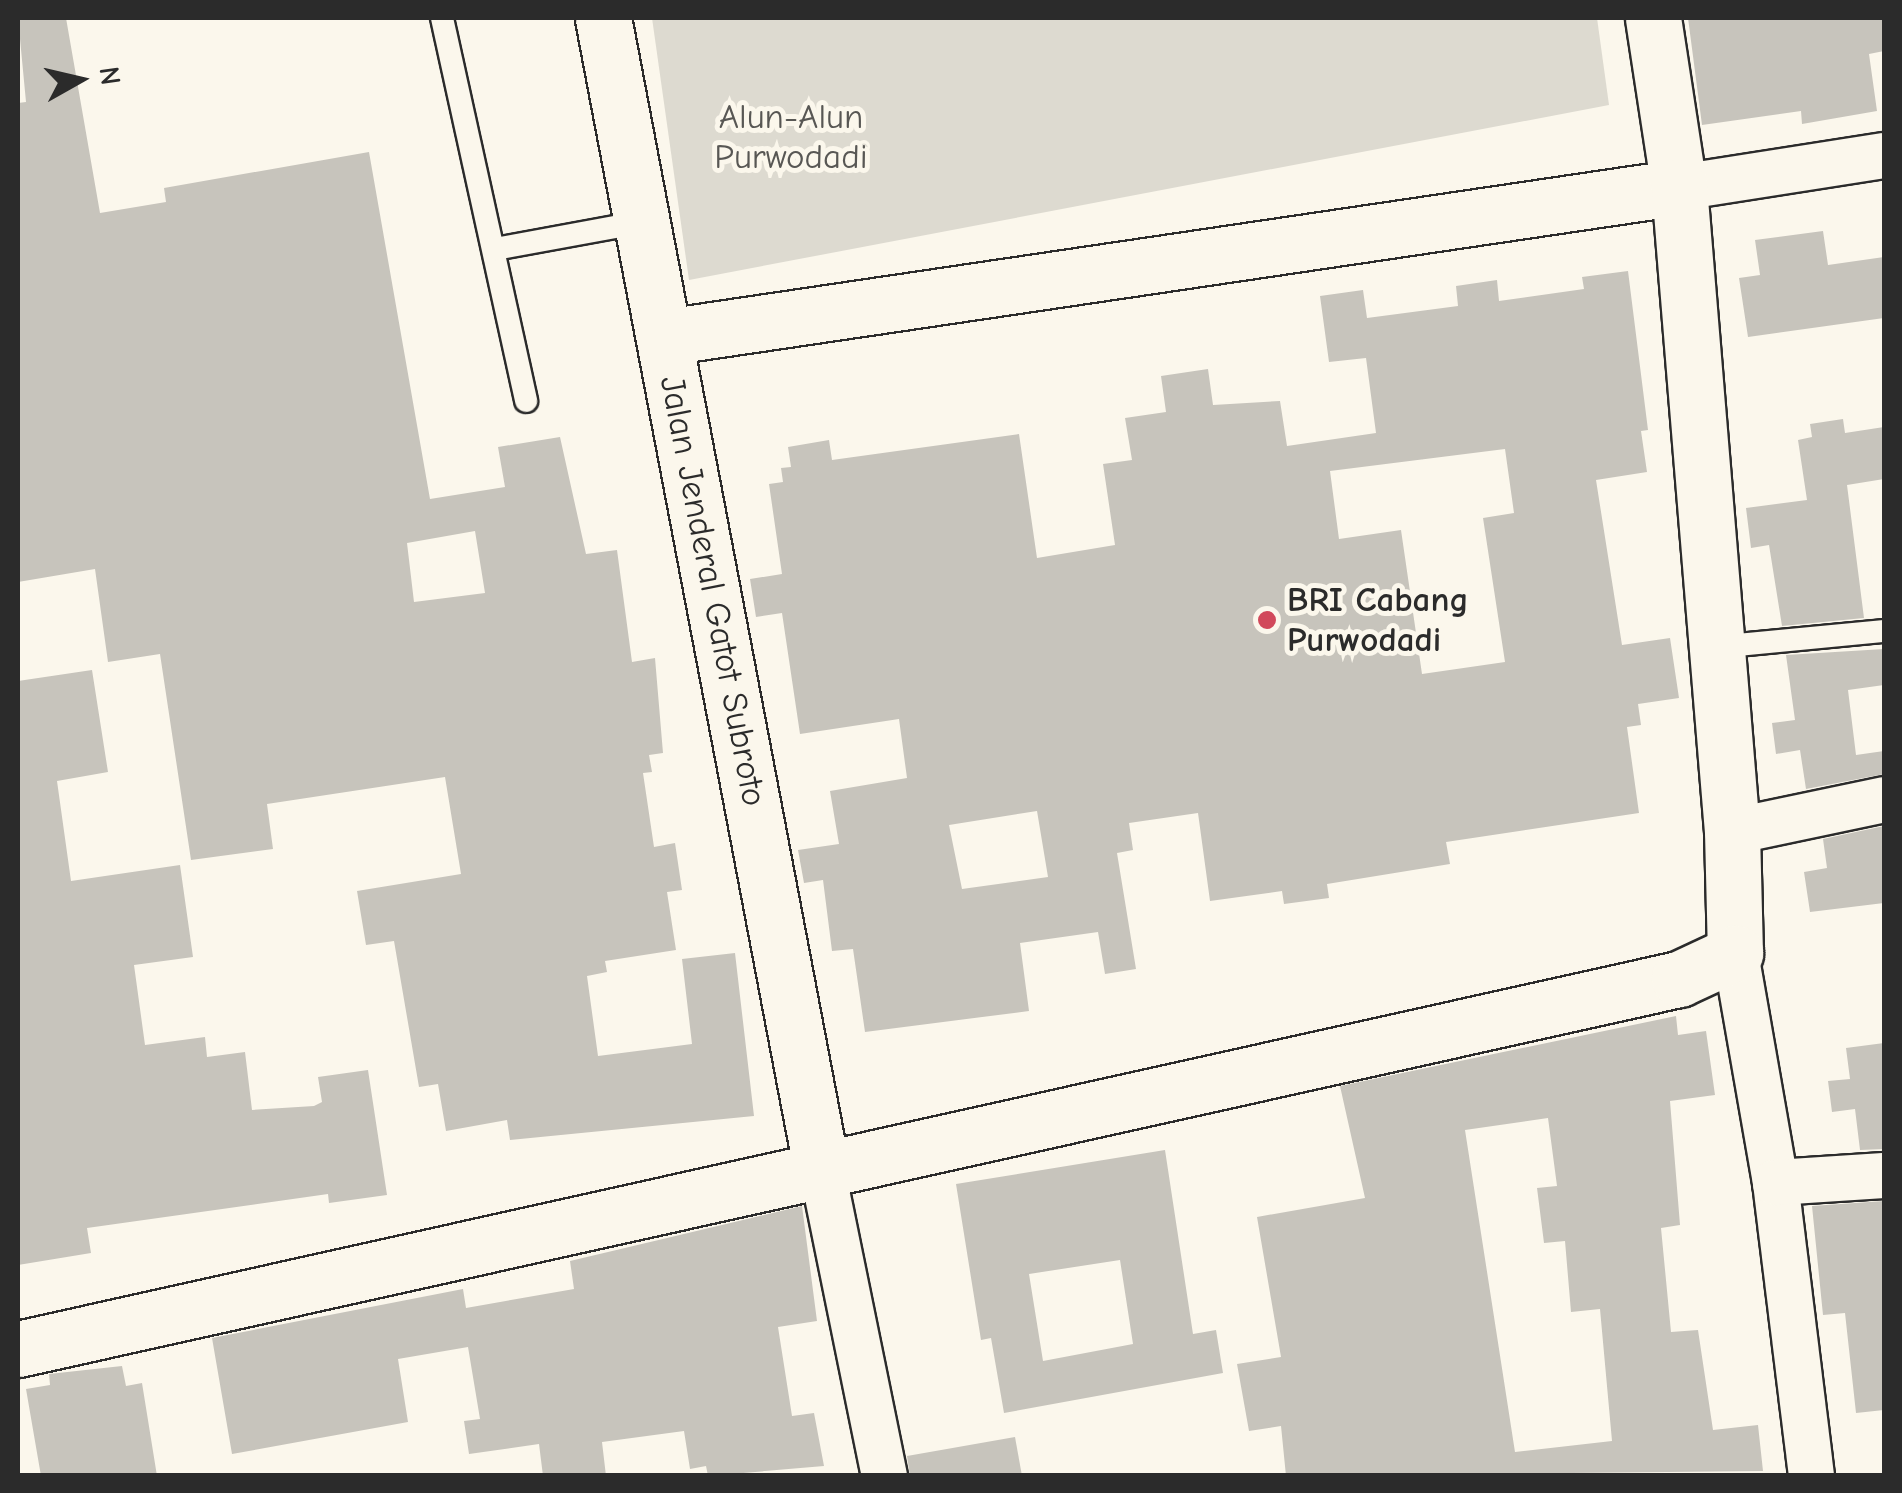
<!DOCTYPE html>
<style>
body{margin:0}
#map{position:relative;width:1902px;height:1493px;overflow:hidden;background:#fbf7ec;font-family:"Comic Neue",sans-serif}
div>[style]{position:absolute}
.green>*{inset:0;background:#dddad0}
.building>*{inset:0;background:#c7c4bc}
.roads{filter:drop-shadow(2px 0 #2b2b2b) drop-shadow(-2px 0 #2b2b2b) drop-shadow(0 2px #2b2b2b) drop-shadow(0 -2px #2b2b2b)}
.service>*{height:22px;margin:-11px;padding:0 11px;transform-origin:11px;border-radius:11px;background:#fbf7ec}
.minor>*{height:45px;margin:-22.5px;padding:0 22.5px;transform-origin:22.5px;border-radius:22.5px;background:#fbf7ec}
.tertiary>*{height:55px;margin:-27.5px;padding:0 27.5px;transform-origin:27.5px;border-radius:27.5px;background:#fbf7ec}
.secondary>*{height:55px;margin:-27.5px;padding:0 27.5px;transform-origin:27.5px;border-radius:27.5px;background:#fbf7ec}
.primary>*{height:55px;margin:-27.5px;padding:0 27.5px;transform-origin:27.5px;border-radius:27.5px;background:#fbf7ec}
.dots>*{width:28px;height:28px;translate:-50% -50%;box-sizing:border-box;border:5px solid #fbf7ec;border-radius:50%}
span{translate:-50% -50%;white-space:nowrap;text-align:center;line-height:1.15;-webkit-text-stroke:10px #fbf7ec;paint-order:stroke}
.park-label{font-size:35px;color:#585754}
.street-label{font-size:35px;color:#2b2b2b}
.poi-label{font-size:35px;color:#2b2b2b;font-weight:700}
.left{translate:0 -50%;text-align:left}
.frame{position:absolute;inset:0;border:20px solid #2b2b2b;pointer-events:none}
.north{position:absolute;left:30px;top:30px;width:100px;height:100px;-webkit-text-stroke:8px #fbf7ec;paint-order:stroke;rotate:82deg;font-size:28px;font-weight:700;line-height:40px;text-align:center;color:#2b2b2b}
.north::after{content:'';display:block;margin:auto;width:35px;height:45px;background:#2b2b2b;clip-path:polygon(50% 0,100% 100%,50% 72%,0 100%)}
</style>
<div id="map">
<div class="green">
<i style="clip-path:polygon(652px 18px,1597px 18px,1609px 105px,689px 280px)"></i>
</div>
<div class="building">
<i style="clip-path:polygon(evenodd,18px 18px,66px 18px,100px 213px,166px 202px,164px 188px,369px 152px,430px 499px,505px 487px,498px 447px,560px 437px,586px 554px,617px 550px,632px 662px,655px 658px,663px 753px,649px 755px,652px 772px,643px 773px,654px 847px,675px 843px,682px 890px,667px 892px,676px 950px,605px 961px,607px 972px,587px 976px,598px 1056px,692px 1044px,682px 959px,735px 953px,754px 1116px,510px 1140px,507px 1120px,446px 1131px,438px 1084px,419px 1087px,394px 941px,366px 945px,357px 891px,461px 874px,445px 777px,267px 804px,273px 849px,191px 860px,160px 654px,108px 662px,95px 569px,18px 582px,18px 103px,26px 102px,18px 18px,475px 531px,485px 593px,414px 602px,407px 543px,475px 531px)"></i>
<i style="clip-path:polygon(1688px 18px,1884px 18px,1884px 51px,1869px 54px,1877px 111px,1802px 124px,1801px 111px,1702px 125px)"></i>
<i style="clip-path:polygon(1823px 231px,1828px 265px,1884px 257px,1884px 318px,1748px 337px,1739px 278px,1760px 275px,1755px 240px)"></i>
<i style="clip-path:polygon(evenodd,1628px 271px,1648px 430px,1641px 431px,1647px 472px,1596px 480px,1622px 645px,1670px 638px,1679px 698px,1638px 704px,1641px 725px,1627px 727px,1639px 813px,1446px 842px,1450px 864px,1327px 884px,1329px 898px,1284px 904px,1282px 891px,1210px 901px,1198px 813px,1129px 823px,1133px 850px,1117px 853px,1136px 969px,1105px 974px,1098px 932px,1020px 943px,1029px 1011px,865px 1032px,853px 949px,832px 951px,823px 880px,804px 883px,798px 850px,839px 844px,830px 791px,907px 778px,899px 719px,800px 734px,782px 613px,756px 617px,750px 579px,782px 574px,769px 484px,783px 482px,781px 468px,791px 467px,788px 447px,829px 440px,832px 460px,1019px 434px,1037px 558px,1115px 545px,1103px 464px,1132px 460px,1125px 418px,1166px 412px,1161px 376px,1208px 369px,1213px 405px,1280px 401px,1287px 446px,1376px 433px,1366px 358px,1329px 362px,1320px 296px,1363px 290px,1367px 318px,1458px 306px,1456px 286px,1497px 280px,1499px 301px,1584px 289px,1582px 277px,1628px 271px,1505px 449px,1514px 513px,1483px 518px,1505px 662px,1422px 674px,1401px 530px,1339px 539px,1330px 471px,1505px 449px,1628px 271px,1037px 811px,1048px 877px,962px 889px,949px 825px,1037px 811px)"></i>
<i style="clip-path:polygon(1843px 419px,1845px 433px,1884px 427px,1884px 479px,1847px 485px,1864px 618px,1782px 626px,1769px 545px,1751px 548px,1746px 508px,1807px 500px,1798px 440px,1812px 437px,1810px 424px)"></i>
<i style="clip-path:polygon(1884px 649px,1884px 685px,1848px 690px,1856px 755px,1884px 751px,1884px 774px,1806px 789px,1800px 750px,1776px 754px,1772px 723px,1795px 720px,1786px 655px)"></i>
<i style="clip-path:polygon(92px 670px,108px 772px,57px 781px,71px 881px,180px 865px,193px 957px,134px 965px,145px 1045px,205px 1037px,207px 1057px,245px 1052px,252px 1110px,314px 1106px,322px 1102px,318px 1077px,368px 1070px,387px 1195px,329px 1203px,328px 1194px,87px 1228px,91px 1253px,18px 1265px,18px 681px)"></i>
<i style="clip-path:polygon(1884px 826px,1884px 903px,1810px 912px,1804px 872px,1827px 868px,1823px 839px)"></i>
<i style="clip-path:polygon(evenodd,1676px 1016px,1678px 1035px,1706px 1031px,1715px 1095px,1670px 1101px,1680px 1225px,1661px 1228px,1671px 1332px,1698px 1330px,1713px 1430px,1758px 1425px,1763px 1471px,1286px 1476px,1281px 1426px,1249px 1431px,1237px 1364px,1281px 1357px,1257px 1217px,1365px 1198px,1340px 1086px,1676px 1016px,1548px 1118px,1557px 1186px,1537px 1188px,1544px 1243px,1565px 1241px,1571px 1312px,1600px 1309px,1612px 1441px,1515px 1452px,1465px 1130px,1548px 1118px)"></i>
<i style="clip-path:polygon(1884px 1043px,1884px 1149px,1860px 1150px,1855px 1109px,1832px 1112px,1828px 1081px,1850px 1079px,1846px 1048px)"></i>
<i style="clip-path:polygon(evenodd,1165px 1150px,1193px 1334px,1216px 1330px,1223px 1373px,1004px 1413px,991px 1338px,981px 1340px,956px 1184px,1165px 1150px,1120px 1260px,1133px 1344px,1043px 1361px,1029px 1274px,1120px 1260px)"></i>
<i style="clip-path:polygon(1884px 1201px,1884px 1410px,1856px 1413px,1845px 1313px,1823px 1315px,1812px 1206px)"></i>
<i style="clip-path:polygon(802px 1206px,817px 1321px,778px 1327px,792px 1416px,814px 1413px,824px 1466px,708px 1476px,706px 1466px,690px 1469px,684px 1431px,602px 1442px,606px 1476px,543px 1476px,539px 1444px,469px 1454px,464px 1421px,480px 1419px,468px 1347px,398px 1359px,408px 1422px,232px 1454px,212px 1338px,463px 1289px,466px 1308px,574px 1289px,570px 1261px)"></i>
<i style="clip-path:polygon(122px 1366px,126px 1386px,142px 1383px,157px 1476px,41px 1476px,26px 1389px,50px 1385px,49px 1374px)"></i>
<i style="clip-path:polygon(1015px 1437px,1022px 1476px,910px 1476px,907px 1456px)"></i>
</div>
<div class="roads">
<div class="service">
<i style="left:442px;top:18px;width:392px;rotate:77.6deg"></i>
<i style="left:495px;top:249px;width:149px;rotate:-10.4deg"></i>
<i style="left:1717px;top:647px;width:168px;rotate:-5.5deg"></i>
</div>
<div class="minor">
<i style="left:1679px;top:187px;width:207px;rotate:-8.9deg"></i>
<i style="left:1732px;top:831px;width:155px;rotate:-11.9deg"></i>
<i style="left:1735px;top:953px;width:232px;rotate:80.1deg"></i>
<i style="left:1775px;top:1182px;width:296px;rotate:83deg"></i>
<i style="left:821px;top:1166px;width:316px;rotate:78.5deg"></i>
<i style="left:1775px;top:1182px;width:109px;rotate:-3.7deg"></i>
</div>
<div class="tertiary">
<i style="left:665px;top:337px;width:1025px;rotate:-8.41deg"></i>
</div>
<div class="secondary">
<i style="left:603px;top:18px;width:1169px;rotate:79.25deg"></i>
<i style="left:1653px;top:18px;width:171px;rotate:81.3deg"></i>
<i style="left:1679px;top:187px;width:646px;rotate:85.3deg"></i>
<i style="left:1732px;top:831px;width:122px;rotate:88.6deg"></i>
</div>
<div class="primary">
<i style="left:18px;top:1349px;width:1702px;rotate:-12.56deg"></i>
<i style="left:1679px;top:979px;width:62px;rotate:-24.9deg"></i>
</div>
</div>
<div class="dots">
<i style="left:1267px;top:620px;background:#d1495b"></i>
</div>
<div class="park-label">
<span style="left:791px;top:137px">Alun-Alun<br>Purwodadi</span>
</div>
<div class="street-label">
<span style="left:713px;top:591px;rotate:79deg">Jalan Jenderal Gatot Subroto</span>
</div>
<div class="poi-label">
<span class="left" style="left:1287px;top:620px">BRI Cabang<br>Purwodadi</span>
</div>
<div class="frame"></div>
<div class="north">N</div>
</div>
